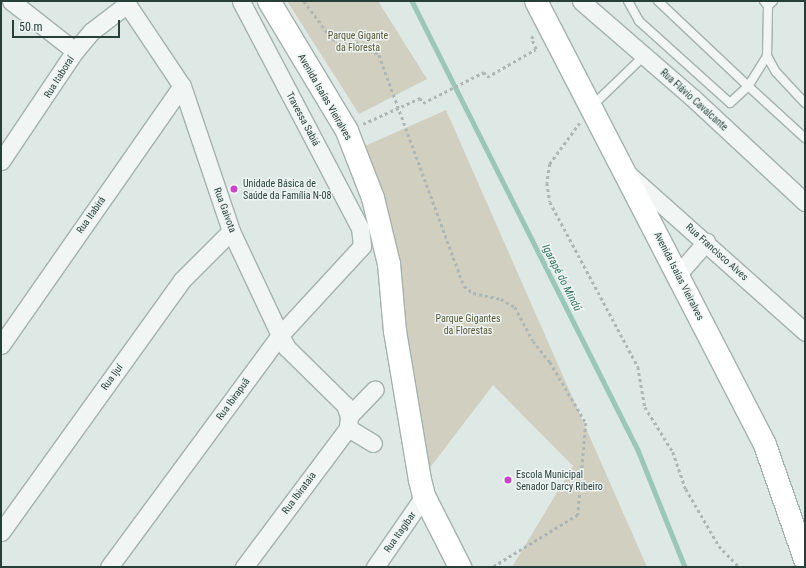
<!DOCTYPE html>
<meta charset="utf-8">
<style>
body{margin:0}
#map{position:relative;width:806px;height:568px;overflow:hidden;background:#dee8e5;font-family:"Roboto Condensed",sans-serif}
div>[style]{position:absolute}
.green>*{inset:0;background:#d1d0c0}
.stream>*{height:4.5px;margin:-2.25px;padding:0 2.25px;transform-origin:2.25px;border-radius:2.25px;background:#9ac7b8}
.path>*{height:2.5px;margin-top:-1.25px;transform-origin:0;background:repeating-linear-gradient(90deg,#adb7b5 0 3px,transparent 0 6px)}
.roads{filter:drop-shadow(1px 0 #a4b2ae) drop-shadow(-1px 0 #a4b2ae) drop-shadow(0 1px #a4b2ae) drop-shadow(0 -1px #a4b2ae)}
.service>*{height:8px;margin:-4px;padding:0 4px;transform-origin:4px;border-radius:4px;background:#f1f6f5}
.minor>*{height:17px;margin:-8.5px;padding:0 8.5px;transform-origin:8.5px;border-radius:8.5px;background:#f1f6f5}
.secondary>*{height:22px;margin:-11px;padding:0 11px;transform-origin:11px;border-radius:11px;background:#fff}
.dots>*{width:11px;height:11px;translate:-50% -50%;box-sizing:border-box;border:2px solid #eef5f3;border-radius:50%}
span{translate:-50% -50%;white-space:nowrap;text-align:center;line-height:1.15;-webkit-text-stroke:3px #eef5f3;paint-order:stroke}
.park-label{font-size:10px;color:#5a5835}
.street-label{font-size:10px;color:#283e39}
.poi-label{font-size:10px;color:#283e39}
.left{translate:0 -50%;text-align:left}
.water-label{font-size:11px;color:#33715f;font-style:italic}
.frame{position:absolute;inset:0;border:2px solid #283e39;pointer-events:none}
.scale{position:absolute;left:12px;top:20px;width:108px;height:18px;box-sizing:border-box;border:2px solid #283e39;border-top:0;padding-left:5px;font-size:12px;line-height:14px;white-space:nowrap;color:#283e39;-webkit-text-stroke:3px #eef5f3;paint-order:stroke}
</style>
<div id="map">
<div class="green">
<i style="clip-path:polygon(287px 1px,378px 1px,427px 79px,359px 114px)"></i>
<i style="clip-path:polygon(446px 110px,647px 567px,512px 567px,573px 466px,493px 385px,429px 469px,365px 146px)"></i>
</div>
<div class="stream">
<i style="left:412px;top:1px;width:503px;rotate:63.28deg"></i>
<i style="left:638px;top:450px;width:126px;rotate:68.1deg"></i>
</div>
<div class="path">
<i style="left:304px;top:1px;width:47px;rotate:53.6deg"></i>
<i style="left:332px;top:39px;width:34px;rotate:10deg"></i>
<i style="left:365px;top:45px;width:17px;rotate:36deg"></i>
<i style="left:379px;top:55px;width:246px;rotate:69.8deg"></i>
<i style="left:464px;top:286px;width:11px;rotate:38deg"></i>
<i style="left:473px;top:293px;width:29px;rotate:12deg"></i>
<i style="left:501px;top:299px;width:16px;rotate:30deg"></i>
<i style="left:515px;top:307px;width:38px;rotate:62deg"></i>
<i style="left:533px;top:341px;width:27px;rotate:51deg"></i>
<i style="left:550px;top:362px;width:71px;rotate:59.5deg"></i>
<i style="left:586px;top:423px;width:92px;rotate:95deg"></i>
<i style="left:578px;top:515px;width:100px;rotate:148.5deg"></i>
<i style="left:580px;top:123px;width:51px;rotate:126.2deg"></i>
<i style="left:550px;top:164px;width:19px;rotate:99deg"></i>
<i style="left:547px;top:183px;width:19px;rotate:81deg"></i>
<i style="left:550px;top:202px;width:187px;rotate:61.9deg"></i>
<i style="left:638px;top:367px;width:41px;rotate:80.1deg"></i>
<i style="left:645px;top:407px;width:53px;rotate:58.1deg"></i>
<i style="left:673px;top:452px;width:39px;rotate:71deg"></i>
<i style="left:686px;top:489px;width:66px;rotate:59.9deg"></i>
<i style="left:719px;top:546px;width:29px;rotate:46deg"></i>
<i style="left:363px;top:124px;width:63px;rotate:-24.5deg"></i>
<i style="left:420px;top:98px;width:6px;rotate:59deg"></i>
<i style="left:423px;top:103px;width:68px;rotate:-26.9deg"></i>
<i style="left:484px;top:72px;width:6px;rotate:59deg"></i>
<i style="left:487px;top:77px;width:56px;rotate:-29.7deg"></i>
<i style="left:536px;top:49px;width:12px;rotate:-114deg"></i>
<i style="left:531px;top:38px;width:4px;rotate:-34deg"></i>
</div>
<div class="roads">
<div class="service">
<i style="left:628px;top:1px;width:23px;rotate:61deg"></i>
<i style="left:639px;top:21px;width:122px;rotate:42deg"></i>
<i style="left:730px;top:103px;width:25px;rotate:-43deg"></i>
<i style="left:748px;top:86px;width:124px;rotate:-136.6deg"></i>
<i style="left:764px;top:1px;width:6px;rotate:51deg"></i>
<i style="left:768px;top:6px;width:7px;rotate:-45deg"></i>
<i style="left:768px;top:6px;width:50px;rotate:91.1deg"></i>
<i style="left:767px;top:56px;width:18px;rotate:61deg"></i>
<i style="left:776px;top:72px;width:42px;rotate:46.9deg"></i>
<i style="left:767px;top:56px;width:36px;rotate:122deg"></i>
<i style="left:748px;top:86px;width:77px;rotate:42.4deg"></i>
<i style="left:592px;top:106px;width:74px;rotate:-43.9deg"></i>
</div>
<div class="minor">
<i style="left:11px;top:1px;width:81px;rotate:38deg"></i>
<i style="left:125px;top:1px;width:102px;rotate:56.2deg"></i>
<i style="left:182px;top:86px;width:153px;rotate:71.3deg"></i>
<i style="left:231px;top:231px;width:115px;rotate:64.8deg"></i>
<i style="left:280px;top:335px;width:15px;rotate:62deg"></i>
<i style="left:287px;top:348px;width:81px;rotate:44.5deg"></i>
<i style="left:345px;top:405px;width:12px;rotate:70deg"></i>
<i style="left:349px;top:416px;width:12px;rotate:95deg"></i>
<i style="left:348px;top:428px;width:174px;rotate:126.8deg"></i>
<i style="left:581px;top:1px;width:148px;rotate:40.9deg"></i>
<i style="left:693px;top:98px;width:153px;rotate:42.9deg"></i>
<i style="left:1px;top:161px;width:133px;rotate:-56.1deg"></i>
<i style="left:75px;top:51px;width:26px;rotate:-50deg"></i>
<i style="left:92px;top:31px;width:44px;rotate:-37.6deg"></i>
<i style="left:629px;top:175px;width:236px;rotate:41.7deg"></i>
<i style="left:678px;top:274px;width:43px;rotate:-48.8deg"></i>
<i style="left:1px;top:345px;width:316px;rotate:-55.1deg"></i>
<i style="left:349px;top:416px;width:37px;rotate:-46deg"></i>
<i style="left:348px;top:428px;width:29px;rotate:31deg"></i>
<i style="left:1px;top:532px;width:310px;rotate:-54.3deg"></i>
<i style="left:182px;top:280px;width:69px;rotate:-45deg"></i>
<i style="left:109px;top:567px;width:288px;rotate:-53.6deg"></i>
<i style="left:280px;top:335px;width:121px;rotate:-47.3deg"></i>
<i style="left:362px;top:246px;width:18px;rotate:-96deg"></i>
<i style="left:360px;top:228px;width:256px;rotate:-117.7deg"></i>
<i style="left:375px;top:567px;width:86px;rotate:-55.4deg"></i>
</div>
<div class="secondary">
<i style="left:269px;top:1px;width:152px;rotate:59deg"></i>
<i style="left:347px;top:131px;width:72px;rotate:68.8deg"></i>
<i style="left:373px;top:198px;width:68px;rotate:76.4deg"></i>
<i style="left:389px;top:264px;width:67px;rotate:84.9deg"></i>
<i style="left:395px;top:331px;width:151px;rotate:80.5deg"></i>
<i style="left:420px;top:480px;width:16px;rotate:76deg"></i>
<i style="left:424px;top:496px;width:80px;rotate:63.1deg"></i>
<i style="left:536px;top:1px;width:500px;rotate:62.7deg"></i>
<i style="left:765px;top:445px;width:121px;rotate:70.7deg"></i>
</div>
</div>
<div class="dots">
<i style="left:234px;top:189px;background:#cb45ca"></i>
<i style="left:508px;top:480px;background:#cb45ca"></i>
</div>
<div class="park-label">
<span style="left:358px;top:41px">Parque Gigante<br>da Floresta</span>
<span style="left:468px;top:324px">Parque Gigantes<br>da Florestas</span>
</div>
<div class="street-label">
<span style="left:59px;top:77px;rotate:-58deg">Rua Itaboraí</span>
<span style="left:325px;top:97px;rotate:60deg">Avenida Isaías Vieiralves</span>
<span style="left:694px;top:100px;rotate:42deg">Rua Flávio Cavalcante</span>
<span style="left:303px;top:119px;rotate:62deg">Travessa Sabiá</span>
<span style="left:225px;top:210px;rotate:70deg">Rua Gaivota</span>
<span style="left:91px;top:215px;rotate:-55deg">Rua Itabirá</span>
<span style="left:717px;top:252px;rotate:42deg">Rua Francisco Alves</span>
<span style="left:679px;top:276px;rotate:63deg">Avenida Isaías Vieiralves</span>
<span style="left:112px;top:377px;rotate:-54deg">Rua Ijuí</span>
<span style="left:233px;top:399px;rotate:-54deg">Rua Ibirapuã</span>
<span style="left:299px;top:493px;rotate:-53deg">Rua Ibirataia</span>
<span style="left:400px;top:532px;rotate:-55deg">Rua Itagibar</span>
</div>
<div class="poi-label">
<span class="left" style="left:243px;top:189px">Unidade Básica de<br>Saúde da Família N-08</span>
<span class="left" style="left:516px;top:480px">Escola Municipal<br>Senador Darcy Ribeiro</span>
</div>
<div class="water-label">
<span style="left:561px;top:278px;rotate:63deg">Igarapé do Mindú</span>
</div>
<div class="frame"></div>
<div class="scale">50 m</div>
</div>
